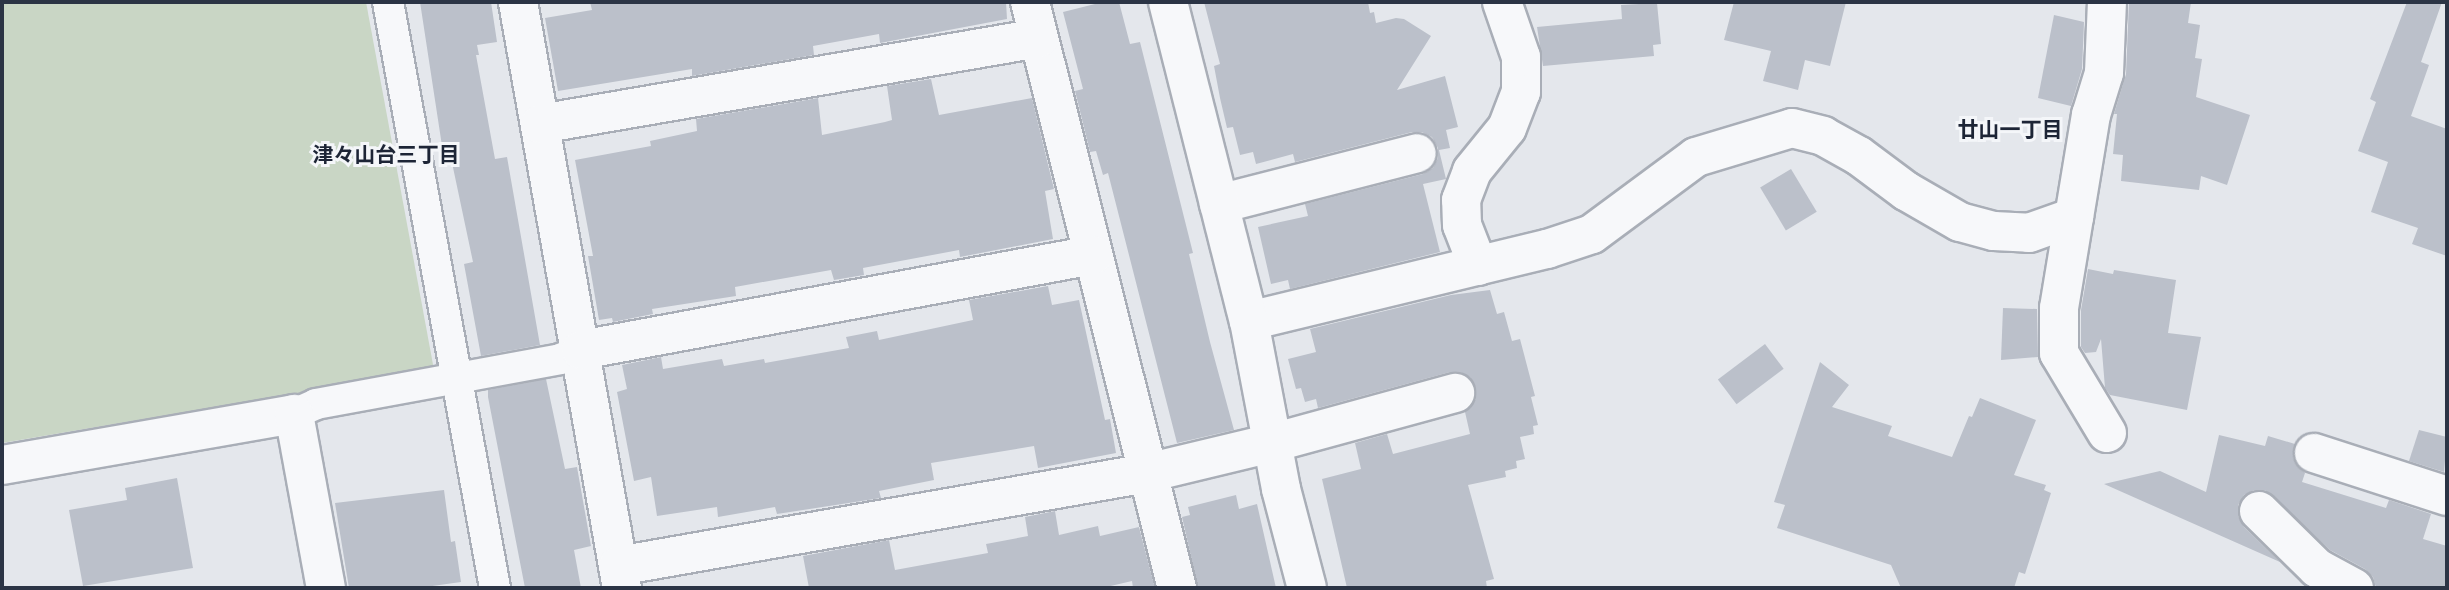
<!DOCTYPE html>
<meta charset="utf-8">
<style>
body{margin:0}
#map{position:relative;width:2449px;height:590px;overflow:hidden;background:#e4e7ec;font-family:Overpass,"Noto Sans JP",sans-serif}
div>[style]{position:absolute}
.green>*{inset:0;background:#c9d6c5}
.building>*{inset:0;background:#bbc0ca;transform-origin:0 0}
.roads{filter:drop-shadow(2px 0 #a9aeb7) drop-shadow(-2px 0 #a9aeb7) drop-shadow(0 2px #a9aeb7) drop-shadow(0 -2px #a9aeb7)}
.pedestrian>*{height:30px;margin:-15px;padding:0 15px;transform-origin:15px;border-radius:15px;background:#f7f8fa}
.minor>*{height:38px;margin:-19px;padding:0 19px;transform-origin:19px;border-radius:19px;background:#f7f8fa}
.tertiary>*{height:38px;margin:-19px;padding:0 19px;transform-origin:19px;border-radius:19px;background:#f7f8fa}
span{translate:-50% -50%;white-space:nowrap;text-align:center;line-height:1.15;-webkit-text-stroke:6px #f4f6f9;paint-order:stroke}
.neighbourhood-label{font-size:21px;color:#1d2536;font-weight:700}
.frame{position:absolute;inset:0;border:4px solid #2b3445;pointer-events:none}
</style>
<div id="map">
<div class="green">
<i style="clip-path:polygon(2px 2px,366px 2px,434px 370px,2px 443px)"></i>
</div>
<div class="building">
<i style="clip-path:polygon(420px 2px,491px 2px,497px 42px,477px 45px,479px 55px,476px 55px,495px 159px,507px 157px,540px 345px,481px 356px,464px 264px,473px 262px,451px 158px,444px 159px)"></i>
<i style="clip-path:polygon(590px 2px,1006px 2px,1007px 19px,880px 43px,879px 34px,813px 46px,814px 55px,692px 76px,692px 69px,558px 91px,545px 18px,592px 10px)"></i>
<i style="clip-path:polygon(1103px 2px,1119px 2px,1130px 44px,1140px 42px,1193px 253px,1189px 254px,1210px 342px,1234px 430px,1177px 443px,1108px 173px,1103px 175px,1096px 151px,1090px 152px,1075px 91px,1083px 89px,1063px 12px)"></i>
<i style="clip-path:polygon(1204px 2px,1368px 2px,1370px 13px,1374px 12px,1376px 23px,1396px 18px,1404px 19px,1431px 36px,1397px 90px,1445px 76px,1458px 127px,1446px 130px,1450px 148px,1439px 150px,1446px 179px,1423px 184px,1440px 252px,1290px 289px,1288px 280px,1271px 284px,1258px 227px,1308px 216px,1305px 204px,1423px 174px,1433px 168px,1438px 158px,1438px 148px,1432px 137px,1422px 132px,1412px 132px,1295px 162px,1293px 154px,1256px 164px,1253px 152px,1240px 155px,1233px 127px,1227px 128px,1220px 98px,1214px 66px,1220px 64px)"></i>
<i style="clip-path:polygon(1734px 2px,1846px 2px,1830px 66px,1805px 60px,1798px 90px,1763px 81px,1771px 51px,1724px 40px)"></i>
<i style="clip-path:polygon(2129px 2px,2191px 2px,2188px 23px,2200px 25px,2195px 58px,2202px 59px,2196px 97px,2250px 115px,2227px 185px,2201px 176px,2199px 190px,2121px 181px,2123px 155px,2113px 154px,2117px 114px,2114px 114px,2126px 74px)"></i>
<i style="clip-path:polygon(2407px 2px,2442px 2px,2421px 62px,2429px 65px,2411px 116px,2447px 129px,2447px 256px,2412px 244px,2418px 228px,2371px 212px,2388px 162px,2358px 151px,2376px 102px,2370px 99px)"></i>
<i style="clip-path:polygon(1657px 3px,1661px 44px,1653px 45px,1654px 56px,1543px 66px,1537px 27px,1622px 19px,1621px 5px)"></i>
<i style="clip-path:polygon(2054px 15px,2084px 22px,2082px 69px,2071px 106px,2038px 98px)"></i>
<i style="clip-path:polygon(931px 79px,939px 115px,1032px 98px,1054px 189px,1045px 191px,1053px 239px,960px 257px,959px 250px,863px 268px,864px 275px,834px 280px,831px 270px,735px 287px,736px 296px,652px 309px,653px 314px,613px 322px,612px 318px,599px 320px,588px 256px,593px 256px,575px 160px,651px 146px,650px 141px,697px 131px,696px 119px,818px 98px,822px 135px,885px 122px,892px 120px,887px 86px)"></i>
<i style="left:1791px;top:169px;width:50px;height:36px;rotate:59deg"></i>
<i style="clip-path:polygon(2088px 269px,2113px 274px,2114px 270px,2176px 280px,2168px 333px,2201px 337px,2187px 410px,2110px 395px,2105px 388px,2101px 339px,2096px 352px,2085px 353px,2081px 347px,2081px 310px)"></i>
<i style="clip-path:polygon(1048px 286px,1052px 305px,1079px 300px,1105px 420px,1110px 419px,1116px 453px,1038px 468px,1034px 446px,931px 463px,934px 480px,879px 491px,881px 498px,777px 514px,775px 507px,718px 517px,717px 507px,657px 516px,651px 477px,634px 481px,617px 392px,627px 389px,622px 365px,661px 357px,663px 369px,722px 359px,724px 366px,764px 359px,765px 363px,849px 348px,846px 337px,877px 331px,879px 340px,973px 320px,969px 300px)"></i>
<i style="clip-path:polygon(1490px 290px,1497px 314px,1504px 312px,1512px 341px,1520px 339px,1535px 396px,1531px 397px,1538px 425px,1533px 426px,1534px 434px,1520px 437px,1525px 459px,1516px 461px,1517px 468px,1505px 471px,1506px 477px,1468px 485px,1494px 579px,1486px 581px,1487px 588px,1347px 588px,1322px 479px,1361px 469px,1355px 443px,1387px 434px,1393px 454px,1470px 434px,1465px 412px,1476px 399px,1476px 388px,1470px 377px,1460px 372px,1450px 372px,1318px 408px,1316px 399px,1305px 402px,1301px 388px,1296px 389px,1288px 359px,1316px 352px,1310px 329px,1451px 295px)"></i>
<i style="clip-path:polygon(2003px 308px,2037px 309px,2038px 357px,2001px 360px)"></i>
<i style="left:1765px;top:344px;width:31px;height:59px;rotate:53deg"></i>
<i style="clip-path:polygon(1820px 362px,1849px 385px,1832px 407px,1892px 426px,1888px 436px,1952px 457px,1969px 416px,1972px 417px,1980px 398px,2036px 420px,2014px 475px,2046px 485px,2044px 490px,2051px 493px,2025px 574px,2019px 572px,2014px 588px,1901px 588px,1891px 565px,1777px 528px,1785px 505px,1774px 502px)"></i>
<i style="clip-path:polygon(546px 379px,565px 469px,577px 467px,591px 546px,574px 550px,581px 588px,525px 588px,488px 397px,488px 390px)"></i>
<i style="clip-path:polygon(2419px 430px,2447px 437px,2444px 472px,2409px 461px)"></i>
<i style="clip-path:polygon(2219px 435px,2265px 446px,2268px 436px,2295px 444px,2293px 458px,2305px 473px,2302px 482px,2386px 508px,2389px 500px,2431px 514px,2423px 539px,2447px 546px,2447px 588px,2376px 588px,2373px 577px,2365px 569px,2330px 550px,2265px 490px,2254px 490px,2244px 495px,2238px 505px,2238px 516px,2244px 527px,2280px 562px,2104px 484px,2160px 471px,2206px 492px)"></i>
<i style="clip-path:polygon(177px 478px,193px 568px,83px 586px,69px 510px,127px 500px,125px 488px)"></i>
<i style="clip-path:polygon(444px 490px,451px 542px,455px 541px,461px 582px,418px 588px,349px 588px,335px 503px)"></i>
<i style="clip-path:polygon(1236px 495px,1239px 509px,1257px 504px,1276px 588px,1198px 588px,1182px 517px,1190px 515px,1188px 507px)"></i>
<i style="clip-path:polygon(1055px 511px,1059px 535px,1098px 526px,1100px 536px,1139px 527px,1155px 588px,1133px 588px,1132px 581px,1102px 588px,809px 588px,803px 556px,889px 540px,895px 570px,988px 553px,986px 544px,1028px 536px,1025px 517px)"></i>
</div>
<div class="roads">
<div class="pedestrian">
<i style="left:388px;top:2px;width:596px;rotate:79.65deg"></i>
<i style="left:294px;top:414px;width:24px;rotate:-24deg"></i>
<i style="left:316px;top:404px;width:248px;rotate:-10.4deg"></i>
<i style="left:560px;top:359px;width:23px;rotate:-23deg"></i>
</div>
<div class="minor">
<i style="left:518px;top:2px;width:595px;rotate:79.94deg"></i>
<i style="left:1030px;top:2px;width:604px;rotate:75.92deg"></i>
<i style="left:540px;top:124px;width:506px;rotate:-9.78deg"></i>
<i style="left:1219px;top:204px;width:204px;rotate:-14.4deg"></i>
<i style="left:1478px;top:266px;width:44px;rotate:-111.3deg"></i>
<i style="left:1462px;top:225px;width:25px;rotate:-92deg"></i>
<i style="left:1461px;top:200px;width:31px;rotate:-69deg"></i>
<i style="left:1472px;top:171px;width:55px;rotate:-50.9deg"></i>
<i style="left:1507px;top:128px;width:39px;rotate:-69deg"></i>
<i style="left:1521px;top:92px;width:35px;rotate:-90deg"></i>
<i style="left:1521px;top:57px;width:58px;rotate:-109.1deg"></i>
<i style="left:1249px;top:321px;width:307px;rotate:-13.6deg"></i>
<i style="left:1547px;top:249px;width:47px;rotate:-18.4deg"></i>
<i style="left:1592px;top:234px;width:129px;rotate:-36.5deg"></i>
<i style="left:1696px;top:157px;width:100px;rotate:-16.8deg"></i>
<i style="left:1792px;top:128px;width:32px;rotate:14deg"></i>
<i style="left:1823px;top:136px;width:41px;rotate:29.1deg"></i>
<i style="left:1859px;top:156px;width:59px;rotate:36.7deg"></i>
<i style="left:1906px;top:191px;width:62px;rotate:29.9deg"></i>
<i style="left:1960px;top:222px;width:35px;rotate:15deg"></i>
<i style="left:1994px;top:231px;width:35px;rotate:3deg"></i>
<i style="left:2029px;top:233px;width:48px;rotate:-19.6deg"></i>
<i style="left:581px;top:350px;width:521px;rotate:-10.51deg"></i>
<i style="left:2107px;top:433px;width:93px;rotate:-121deg"></i>
<i style="left:2059px;top:353px;width:45px;rotate:-90deg"></i>
<i style="left:2059px;top:308px;width:196px;rotate:-80.6deg"></i>
<i style="left:2091px;top:115px;width:44px;rotate:-72.8deg"></i>
<i style="left:2104px;top:73px;width:71px;rotate:-87.6deg"></i>
<i style="left:2314px;top:453px;width:140px;rotate:17.9deg"></i>
<i style="left:2px;top:465px;width:296px;rotate:-9.9deg"></i>
<i style="left:294px;top:414px;width:177px;rotate:79.6deg"></i>
<i style="left:2259px;top:511px;width:81px;rotate:44.5deg"></i>
<i style="left:2317px;top:568px;width:42px;rotate:28.4deg"></i>
<i style="left:618px;top:566px;width:537px;rotate:-9.97deg"></i>
<i style="left:1147px;top:473px;width:129px;rotate:-13.5deg"></i>
<i style="left:1272px;top:443px;width:190px;rotate:-15.3deg"></i>
</div>
<div class="tertiary">
<i style="left:1168px;top:2px;width:329px;rotate:75.8deg"></i>
<i style="left:1249px;top:321px;width:171px;rotate:79.2deg"></i>
<i style="left:1281px;top:489px;width:102px;rotate:75.3deg"></i>
</div>
</div>
<div class="neighbourhood-label">
<span style="left:2010px;top:132px">廿山一丁目</span>
<span style="left:386px;top:157px">津々山台三丁目</span>
</div>
<div class="frame"></div>
</div>
